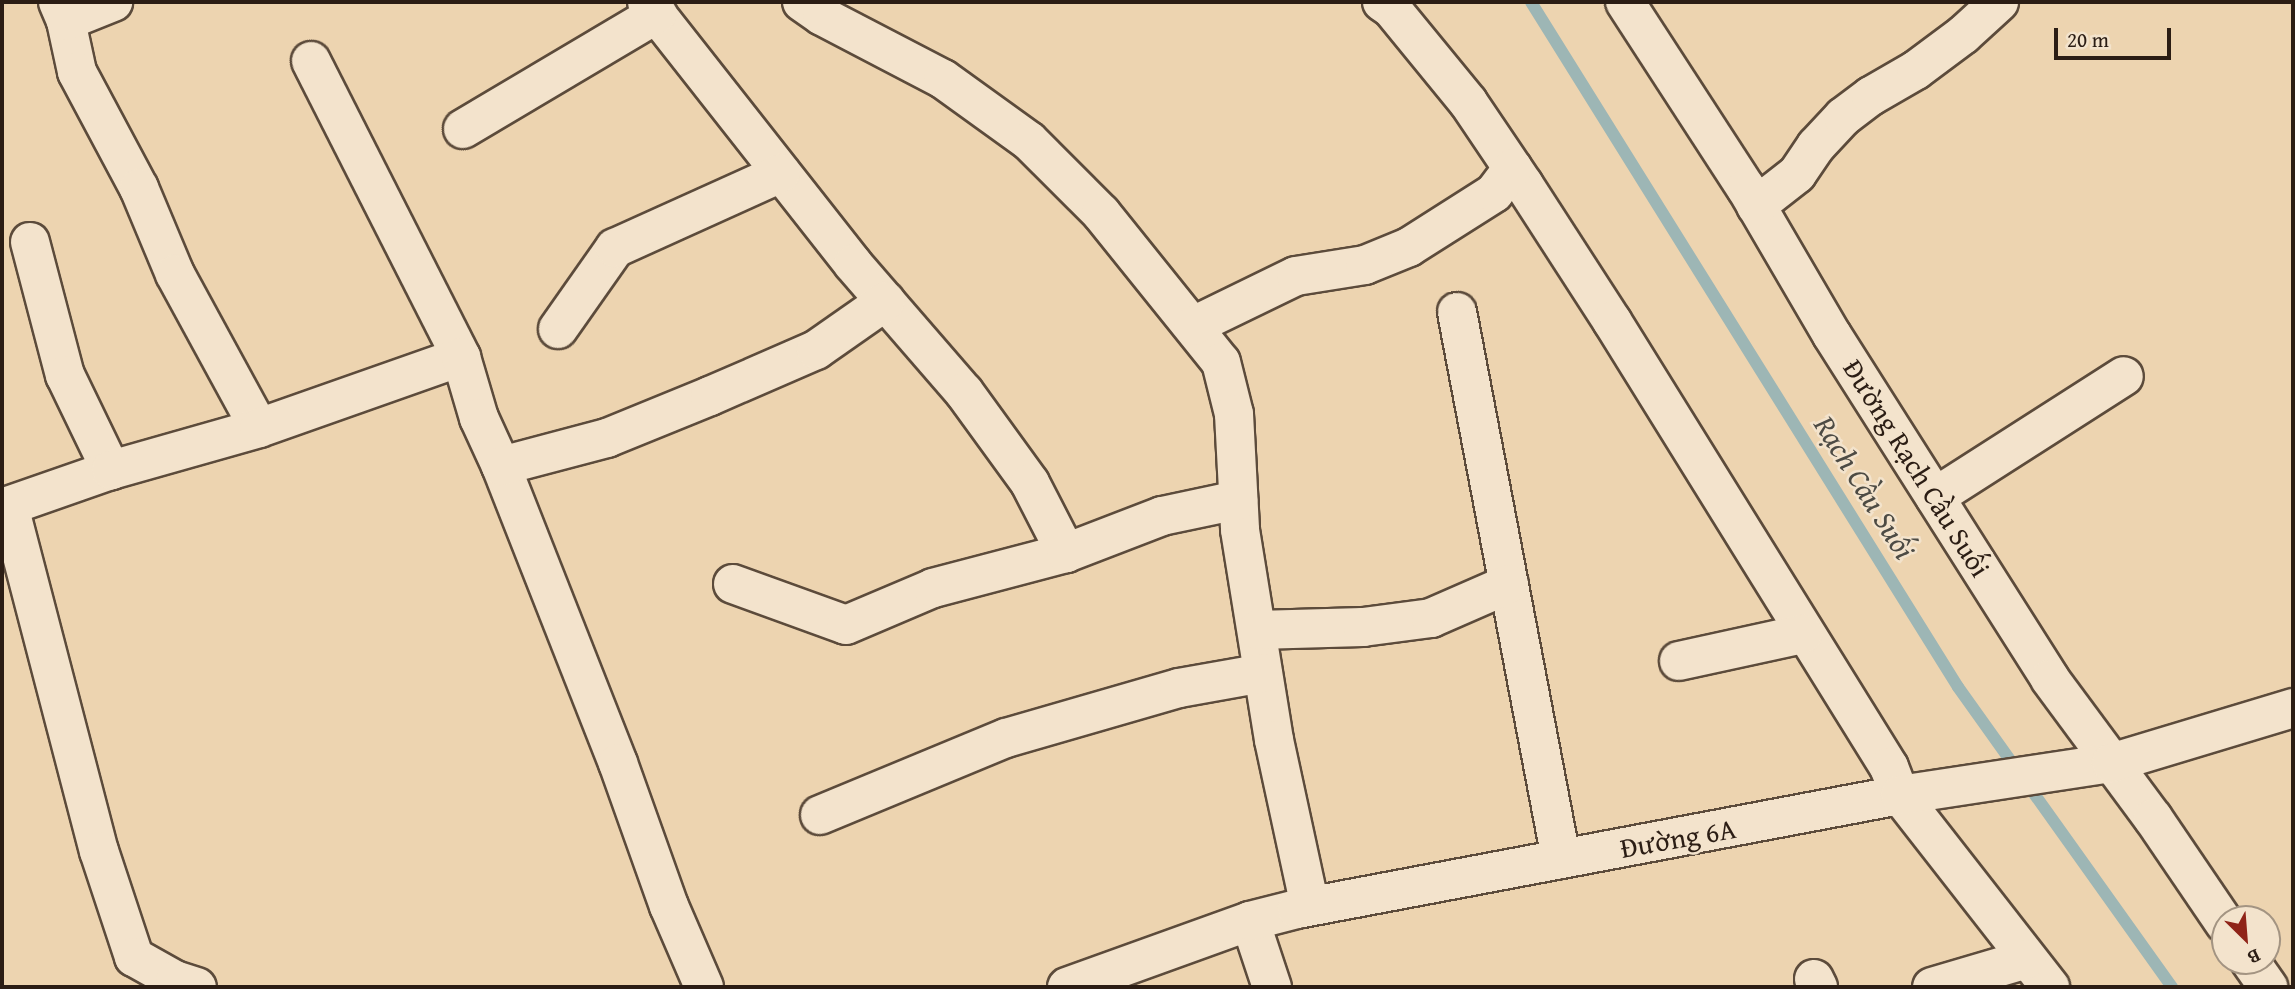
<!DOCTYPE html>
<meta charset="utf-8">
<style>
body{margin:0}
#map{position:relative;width:2295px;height:989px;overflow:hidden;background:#edd4b0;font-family:"Gentium Book Plus",serif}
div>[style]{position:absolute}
.stream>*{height:12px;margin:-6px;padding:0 6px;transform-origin:6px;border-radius:6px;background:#9db6b5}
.roads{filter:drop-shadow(2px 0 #5c4b3b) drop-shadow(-2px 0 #5c4b3b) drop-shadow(0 2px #5c4b3b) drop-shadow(0 -2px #5c4b3b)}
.minor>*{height:38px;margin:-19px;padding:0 19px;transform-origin:19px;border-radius:19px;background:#f3e3cc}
span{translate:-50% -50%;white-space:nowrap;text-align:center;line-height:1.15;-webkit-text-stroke:5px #f3e3cc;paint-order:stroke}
.street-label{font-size:28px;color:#2b1d14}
.water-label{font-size:30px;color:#4d4b44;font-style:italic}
.frame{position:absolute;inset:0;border:4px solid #2b1d14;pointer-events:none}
.north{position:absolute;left:2211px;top:905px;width:70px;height:70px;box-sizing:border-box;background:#f3e3cc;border:2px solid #a39482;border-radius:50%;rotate:155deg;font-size:19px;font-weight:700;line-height:28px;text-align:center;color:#2b1d14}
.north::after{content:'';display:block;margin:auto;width:24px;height:32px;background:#8f2418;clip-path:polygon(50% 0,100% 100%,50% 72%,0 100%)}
.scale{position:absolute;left:2054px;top:28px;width:117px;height:32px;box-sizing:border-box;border:4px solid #2b1d14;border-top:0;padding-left:9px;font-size:21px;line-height:24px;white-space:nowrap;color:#2b1d14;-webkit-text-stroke:5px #f3e3cc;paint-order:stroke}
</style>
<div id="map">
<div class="stream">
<i style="left:1531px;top:2px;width:807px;rotate:58.06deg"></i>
<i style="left:1958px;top:687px;width:369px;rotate:54.5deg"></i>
</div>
<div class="roads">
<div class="minor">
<i style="left:58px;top:2px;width:21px;rotate:67deg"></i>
<i style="left:66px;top:21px;width:52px;rotate:77.8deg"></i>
<i style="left:77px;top:72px;width:132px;rotate:61.9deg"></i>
<i style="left:139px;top:188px;width:93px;rotate:67.3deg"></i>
<i style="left:175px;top:274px;width:175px;rotate:61.4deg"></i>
<i style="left:647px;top:2px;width:333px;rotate:51.8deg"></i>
<i style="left:853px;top:264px;width:169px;rotate:49.1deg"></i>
<i style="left:964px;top:392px;width:112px;rotate:54deg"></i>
<i style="left:1030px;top:483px;width:79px;rotate:62.8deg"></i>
<i style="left:802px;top:2px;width:24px;rotate:35deg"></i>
<i style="left:822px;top:16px;width:136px;rotate:27.5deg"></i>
<i style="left:943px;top:79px;width:106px;rotate:35.8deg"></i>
<i style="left:1029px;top:141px;width:102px;rotate:45deg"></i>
<i style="left:1101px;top:213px;width:191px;rotate:51.2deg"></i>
<i style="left:1221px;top:362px;width:54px;rotate:76deg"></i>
<i style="left:1234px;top:414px;width:116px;rotate:87deg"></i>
<i style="left:1240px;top:530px;width:213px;rotate:80.8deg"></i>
<i style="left:1274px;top:740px;width:170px;rotate:77.8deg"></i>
<i style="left:1382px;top:2px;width:11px;rotate:34deg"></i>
<i style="left:1391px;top:8px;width:122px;rotate:50.7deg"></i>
<i style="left:1468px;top:102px;width:100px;rotate:56deg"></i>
<i style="left:1524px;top:185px;width:162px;rotate:57.1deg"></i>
<i style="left:1612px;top:321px;width:525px;rotate:58.16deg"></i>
<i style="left:1889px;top:767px;width:30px;rotate:69deg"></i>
<i style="left:1900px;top:795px;width:244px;rotate:52deg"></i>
<i style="left:1625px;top:2px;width:222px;rotate:57deg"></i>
<i style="left:1746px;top:188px;width:170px;rotate:59.7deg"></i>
<i style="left:1832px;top:335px;width:407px;rotate:57.6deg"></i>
<i style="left:2050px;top:679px;width:173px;rotate:53.5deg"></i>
<i style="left:2153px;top:818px;width:128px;rotate:55.8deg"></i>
<i style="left:66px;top:21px;width:51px;rotate:-22deg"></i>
<i style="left:311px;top:61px;width:332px;rotate:63.1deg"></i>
<i style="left:463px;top:129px;width:226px;rotate:-30.7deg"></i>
<i style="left:1756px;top:206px;width:52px;rotate:-38deg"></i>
<i style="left:1797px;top:174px;width:34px;rotate:-56deg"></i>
<i style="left:1816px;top:146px;width:40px;rotate:-47deg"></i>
<i style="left:1843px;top:117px;width:35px;rotate:-37deg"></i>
<i style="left:1871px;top:96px;width:52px;rotate:-30deg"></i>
<i style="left:1916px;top:70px;width:59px;rotate:-36.7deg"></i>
<i style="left:1963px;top:35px;width:49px;rotate:-42.5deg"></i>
<i style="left:30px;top:242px;width:138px;rotate:75.3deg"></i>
<i style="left:65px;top:375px;width:106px;rotate:64.2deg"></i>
<i style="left:1457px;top:312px;width:557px;rotate:79.23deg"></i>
<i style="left:1193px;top:326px;width:114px;rotate:-25.9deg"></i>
<i style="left:1296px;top:276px;width:70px;rotate:-9.1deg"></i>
<i style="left:1365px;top:265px;width:48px;rotate:-22.2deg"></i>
<i style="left:1409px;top:247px;width:101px;rotate:-32.4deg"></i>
<i style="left:1494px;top:193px;width:31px;rotate:-53deg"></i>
<i style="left:558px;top:329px;width:99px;rotate:-54.9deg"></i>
<i style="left:615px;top:248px;width:182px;rotate:-24.3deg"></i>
<i style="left:501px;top:466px;width:319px;rotate:68.5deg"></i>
<i style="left:618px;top:763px;width:152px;rotate:70.4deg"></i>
<i style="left:669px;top:906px;width:88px;rotate:66.6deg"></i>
<i style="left:1935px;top:497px;width:224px;rotate:-32.6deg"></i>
<i style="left:9px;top:506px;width:357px;rotate:75.4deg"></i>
<i style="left:99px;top:851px;width:112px;rotate:71.7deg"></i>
<i style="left:134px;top:957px;width:47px;rotate:29.3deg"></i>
<i style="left:175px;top:980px;width:23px;rotate:18deg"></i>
<i style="left:2px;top:508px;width:115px;rotate:-19.2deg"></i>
<i style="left:111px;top:470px;width:154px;rotate:-15.8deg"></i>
<i style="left:259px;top:428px;width:214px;rotate:-19.4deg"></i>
<i style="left:461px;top:357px;width:64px;rotate:73.6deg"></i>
<i style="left:479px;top:418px;width:53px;rotate:65.4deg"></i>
<i style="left:501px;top:466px;width:110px;rotate:-14.8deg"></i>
<i style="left:607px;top:438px;width:111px;rotate:-22.2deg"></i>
<i style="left:710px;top:396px;width:116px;rotate:-23.5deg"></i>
<i style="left:816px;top:350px;width:85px;rotate:-35deg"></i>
<i style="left:733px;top:584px;width:120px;rotate:19.9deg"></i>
<i style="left:846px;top:625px;width:95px;rotate:-23deg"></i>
<i style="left:933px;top:588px;width:138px;rotate:-14.7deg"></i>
<i style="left:1066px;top:553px;width:103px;rotate:-21.1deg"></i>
<i style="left:1162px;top:516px;width:78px;rotate:-11.9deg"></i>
<i style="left:1257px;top:630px;width:106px;rotate:-1.6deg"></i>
<i style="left:1363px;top:627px;width:69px;rotate:-7.5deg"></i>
<i style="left:1431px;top:618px;width:85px;rotate:-23.6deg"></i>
<i style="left:1679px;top:661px;width:127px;rotate:-12.3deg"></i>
<i style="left:820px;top:815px;width:201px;rotate:-22.5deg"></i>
<i style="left:1006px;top:738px;width:180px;rotate:-16.1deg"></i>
<i style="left:1179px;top:688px;width:85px;rotate:-10.1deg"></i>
<i style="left:1250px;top:921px;width:70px;rotate:71.6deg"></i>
<i style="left:2250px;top:961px;width:32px;rotate:55deg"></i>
<i style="left:1814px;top:979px;width:9px;rotate:63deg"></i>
<i style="left:1067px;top:987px;width:195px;rotate:-19.8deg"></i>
<i style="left:1250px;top:921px;width:49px;rotate:-14.3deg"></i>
<i style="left:1297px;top:909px;width:614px;rotate:-10.71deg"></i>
<i style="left:1900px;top:795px;width:213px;rotate:-8.6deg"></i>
<i style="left:2111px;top:763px;width:190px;rotate:-16.8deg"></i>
<i style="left:1932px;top:987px;width:99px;rotate:-16.4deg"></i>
</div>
</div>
<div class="street-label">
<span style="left:1917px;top:468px;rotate:58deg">Đường Rạch Cầu Suối</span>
<span style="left:1678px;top:838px;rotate:-10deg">Đường 6A</span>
</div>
<div class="water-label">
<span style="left:1865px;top:487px;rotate:58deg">Rạch Cầu Suối</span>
</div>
<div class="frame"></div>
<div class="north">B</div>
<div class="scale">20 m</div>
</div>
